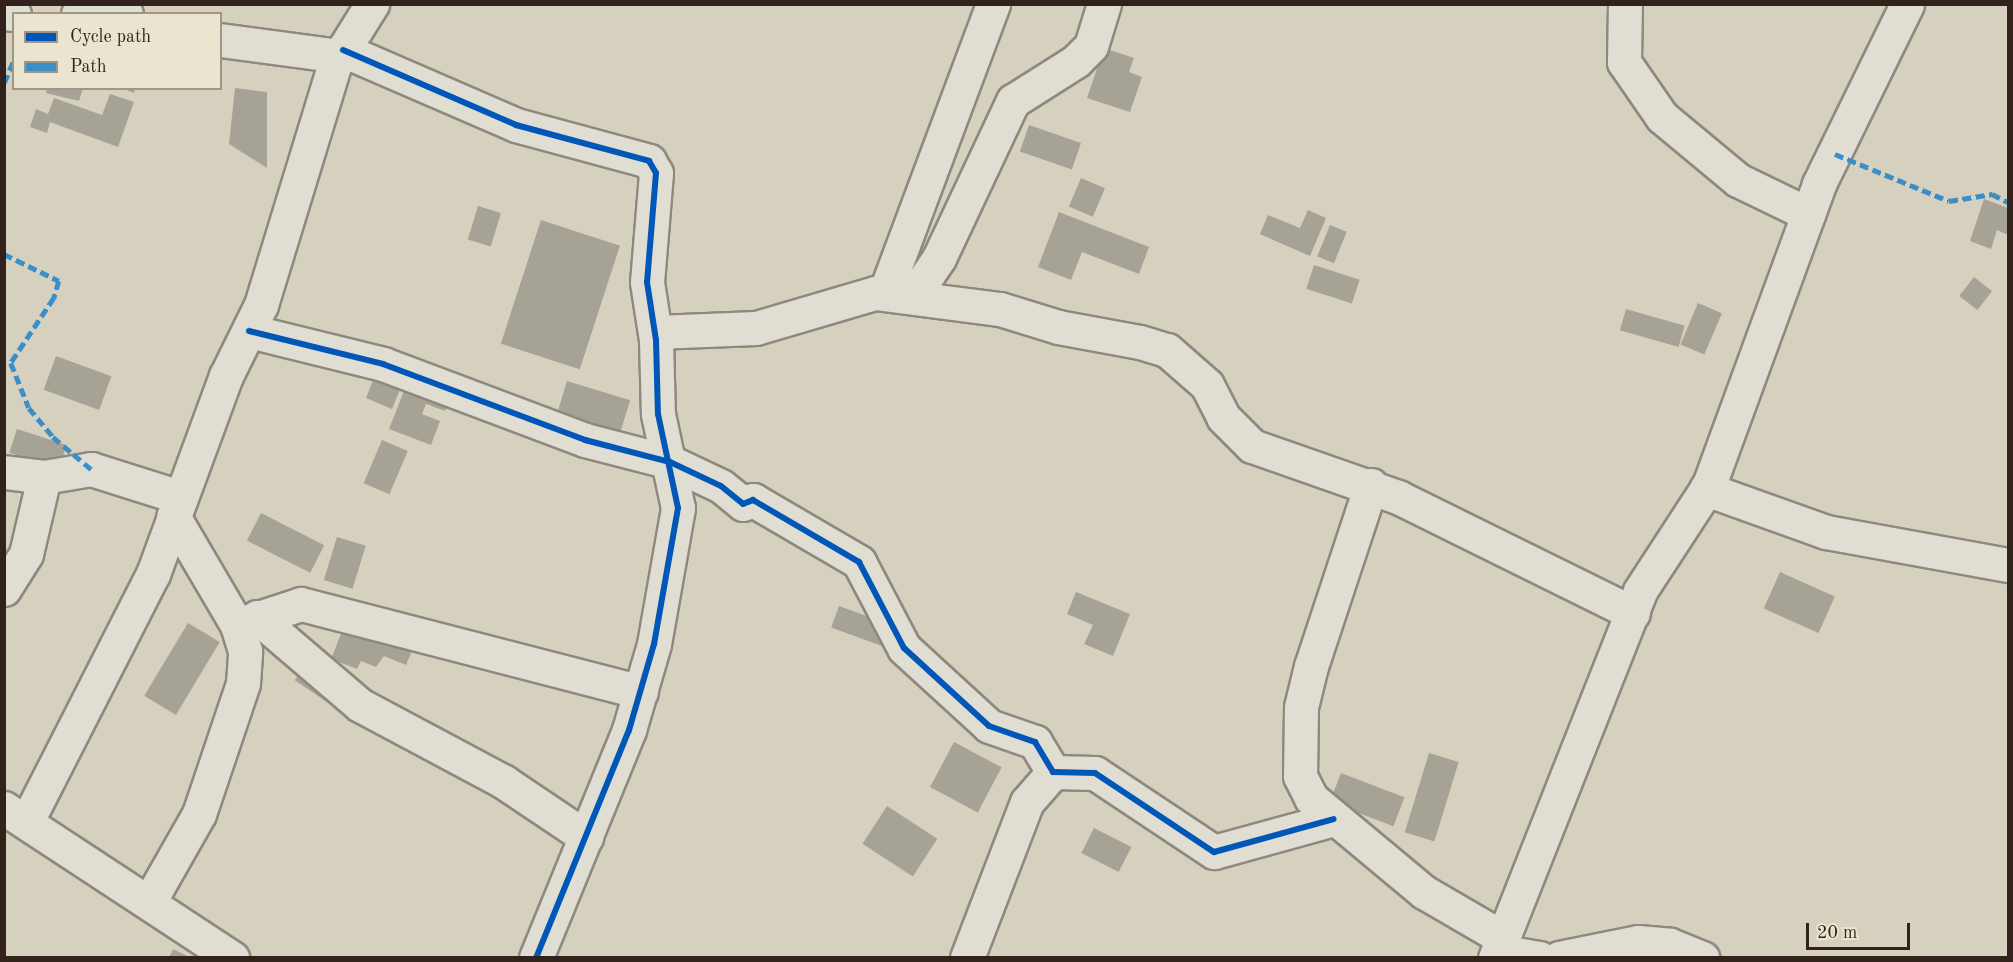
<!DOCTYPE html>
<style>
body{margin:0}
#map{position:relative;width:2013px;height:962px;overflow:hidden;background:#d6d0be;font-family:"Old Standard TT",serif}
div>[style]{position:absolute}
.building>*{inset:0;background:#a7a296;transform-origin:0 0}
.roads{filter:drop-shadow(2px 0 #8e897e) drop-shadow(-2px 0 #8e897e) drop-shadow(0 2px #8e897e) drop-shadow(0 -2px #8e897e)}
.street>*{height:33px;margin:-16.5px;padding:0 16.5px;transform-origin:16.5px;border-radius:16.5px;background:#e0ddd3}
.quiet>*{height:4.5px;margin-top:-2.25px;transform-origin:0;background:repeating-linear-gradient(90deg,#3c8ec9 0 9px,transparent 0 13.5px)}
.cycleway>*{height:6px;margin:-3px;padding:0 3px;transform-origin:3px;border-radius:3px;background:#0057b8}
span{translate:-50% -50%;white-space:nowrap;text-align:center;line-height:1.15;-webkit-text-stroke:4.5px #ebe4ce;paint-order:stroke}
.frame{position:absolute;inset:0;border:6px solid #31221b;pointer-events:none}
.legend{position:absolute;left:12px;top:12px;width:210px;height:78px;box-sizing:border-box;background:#ebe4ce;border:2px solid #a19686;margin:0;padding:8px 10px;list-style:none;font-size:18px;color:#31221b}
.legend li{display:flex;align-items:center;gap:12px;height:30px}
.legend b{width:30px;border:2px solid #a19686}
.scale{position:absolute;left:1806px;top:923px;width:104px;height:27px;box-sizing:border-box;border:3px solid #31221b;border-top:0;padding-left:8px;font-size:18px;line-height:21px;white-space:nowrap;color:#31221b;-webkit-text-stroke:4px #ebe4ce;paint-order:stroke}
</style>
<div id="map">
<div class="building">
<i style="clip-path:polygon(1104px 48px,1134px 58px,1129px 72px,1142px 77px,1130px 112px,1087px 98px)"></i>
<i style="clip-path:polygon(47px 88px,83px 88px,79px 101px,46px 93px)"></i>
<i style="clip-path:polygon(121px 88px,135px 88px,134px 93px)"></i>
<i style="clip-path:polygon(235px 88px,267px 92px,267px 168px,229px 144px)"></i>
<i style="clip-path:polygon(110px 94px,134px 102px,118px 147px,50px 122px,47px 133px,30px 127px,36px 109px,48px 114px,54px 98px,102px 115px)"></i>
<i style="left:1029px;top:125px;width:55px;height:28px;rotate:19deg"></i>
<i style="left:1081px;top:178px;width:26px;height:31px;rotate:23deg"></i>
<i style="clip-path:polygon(1984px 199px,2008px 208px,2008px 235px,1997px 230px,1991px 249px,1970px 241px)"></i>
<i style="left:478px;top:206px;width:24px;height:35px;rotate:17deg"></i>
<i style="clip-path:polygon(1308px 210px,1326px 218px,1310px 256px,1260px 234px,1268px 215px,1300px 228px)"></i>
<i style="clip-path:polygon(1059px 212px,1149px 247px,1139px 274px,1082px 252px,1071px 280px,1038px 267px)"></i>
<i style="left:541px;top:220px;width:83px;height:130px;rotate:18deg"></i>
<i style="left:1330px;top:225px;width:18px;height:34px;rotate:22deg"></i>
<i style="left:1314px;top:265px;width:48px;height:25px;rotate:18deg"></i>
<i style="left:1974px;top:277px;width:23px;height:24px;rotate:38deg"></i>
<i style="left:1698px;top:303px;width:26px;height:45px;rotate:23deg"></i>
<i style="left:1626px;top:309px;width:61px;height:22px;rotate:16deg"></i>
<i style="left:56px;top:356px;width:59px;height:36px;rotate:20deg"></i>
<i style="clip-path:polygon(408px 370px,392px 409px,366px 398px,373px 380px,361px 375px)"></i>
<i style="clip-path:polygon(411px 373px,453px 390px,445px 411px,426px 404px,422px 414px,440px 421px,431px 445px,389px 429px)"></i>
<i style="left:567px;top:381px;width:66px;height:36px;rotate:17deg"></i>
<i style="left:17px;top:429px;width:52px;height:25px;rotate:18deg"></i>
<i style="left:382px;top:440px;width:28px;height:47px;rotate:23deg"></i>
<i style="left:261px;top:513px;width:71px;height:31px;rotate:27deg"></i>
<i style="left:337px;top:537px;width:30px;height:45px;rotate:17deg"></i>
<i style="left:1780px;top:572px;width:60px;height:40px;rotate:24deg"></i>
<i style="clip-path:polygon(1076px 592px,1130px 614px,1113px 656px,1084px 644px,1093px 625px,1067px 614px)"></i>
<i style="clip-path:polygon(352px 606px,419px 634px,406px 665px,384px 656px,376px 667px,361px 661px,357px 669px,331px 659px)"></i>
<i style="left:839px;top:606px;width:54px;height:23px;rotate:20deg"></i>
<i style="left:188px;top:623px;width:37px;height:85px;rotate:31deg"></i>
<i style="left:307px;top:662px;width:94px;height:22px;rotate:34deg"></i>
<i style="left:954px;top:742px;width:54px;height:51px;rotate:28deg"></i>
<i style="left:1429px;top:753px;width:31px;height:83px;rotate:17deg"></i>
<i style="left:1341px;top:773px;width:68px;height:31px;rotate:21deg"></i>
<i style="left:887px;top:806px;width:60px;height:45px;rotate:33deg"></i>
<i style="left:1094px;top:828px;width:42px;height:28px;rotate:27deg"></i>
<i style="clip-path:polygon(173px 949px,191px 958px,169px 958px)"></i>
</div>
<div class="roads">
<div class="street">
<i style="left:1625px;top:4px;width:58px;rotate:91deg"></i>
<i style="left:1624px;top:62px;width:67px;rotate:55.4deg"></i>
<i style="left:1662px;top:117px;width:99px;rotate:39.7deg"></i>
<i style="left:1738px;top:180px;width:78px;rotate:25.9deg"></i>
<i style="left:4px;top:13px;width:10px;rotate:6deg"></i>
<i style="left:78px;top:14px;width:48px"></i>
<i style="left:220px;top:40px;width:121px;rotate:7.6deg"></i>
<i style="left:343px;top:50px;width:189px;rotate:23.4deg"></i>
<i style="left:516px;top:125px;width:138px;rotate:15.1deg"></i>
<i style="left:649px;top:161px;width:14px;rotate:60deg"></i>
<i style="left:656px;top:173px;width:109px;rotate:94.7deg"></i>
<i style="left:647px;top:282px;width:59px;rotate:81.2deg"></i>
<i style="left:656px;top:340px;width:74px;rotate:88.5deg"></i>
<i style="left:658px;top:414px;width:96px;rotate:78deg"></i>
<i style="left:678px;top:508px;width:138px;rotate:100deg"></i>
<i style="left:654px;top:644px;width:90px;rotate:106.2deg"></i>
<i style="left:629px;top:730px;width:246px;rotate:112.2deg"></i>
<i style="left:885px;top:293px;width:309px;rotate:-69.5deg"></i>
<i style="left:914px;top:295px;width:45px;rotate:-56deg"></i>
<i style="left:939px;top:258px;width:174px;rotate:-64.8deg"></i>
<i style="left:1013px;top:101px;width:75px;rotate:-32.4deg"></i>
<i style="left:1076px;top:61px;width:21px;rotate:-45deg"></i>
<i style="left:1091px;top:46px;width:44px;rotate:-72.8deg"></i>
<i style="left:249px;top:331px;width:138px;rotate:13.8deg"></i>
<i style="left:383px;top:364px;width:216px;rotate:20.6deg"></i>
<i style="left:585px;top:440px;width:88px;rotate:14.5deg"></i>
<i style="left:670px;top:462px;width:56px;rotate:25.2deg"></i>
<i style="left:721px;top:486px;width:28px;rotate:39deg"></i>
<i style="left:743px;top:504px;width:11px;rotate:-22deg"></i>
<i style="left:753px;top:500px;width:123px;rotate:30.3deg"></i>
<i style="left:859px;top:562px;width:97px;rotate:62.4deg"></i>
<i style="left:904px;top:648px;width:115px;rotate:42.5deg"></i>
<i style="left:989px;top:726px;width:49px;rotate:19.2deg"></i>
<i style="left:1035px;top:742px;width:35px;rotate:59deg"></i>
<i style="left:1053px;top:772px;width:42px;rotate:1.4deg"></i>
<i style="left:1095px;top:773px;width:143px;rotate:33.6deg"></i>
<i style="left:1214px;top:852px;width:124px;rotate:-15.4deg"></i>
<i style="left:655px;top:332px;width:101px;rotate:-2.3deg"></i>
<i style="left:756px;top:328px;width:124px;rotate:-16.4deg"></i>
<i style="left:875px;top:293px;width:126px;rotate:7.3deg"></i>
<i style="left:1000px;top:309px;width:61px;rotate:17.2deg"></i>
<i style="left:1058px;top:327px;width:83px;rotate:10.4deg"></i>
<i style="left:1140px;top:342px;width:28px;rotate:17deg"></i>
<i style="left:1167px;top:350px;width:53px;rotate:41.2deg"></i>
<i style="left:1207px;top:385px;width:36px;rotate:63deg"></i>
<i style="left:1223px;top:417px;width:41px;rotate:45deg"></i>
<i style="left:1252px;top:446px;width:155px;rotate:19.3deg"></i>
<i style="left:1398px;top:497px;width:262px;rotate:26.3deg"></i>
<i style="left:4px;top:472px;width:40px;rotate:7.1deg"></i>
<i style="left:44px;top:477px;width:48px;rotate:-9.7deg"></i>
<i style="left:91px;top:469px;width:93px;rotate:17.5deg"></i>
<i style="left:1371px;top:485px;width:191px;rotate:108.3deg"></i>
<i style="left:1311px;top:666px;width:42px;rotate:103.7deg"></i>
<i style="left:1301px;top:707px;width:69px;rotate:90.8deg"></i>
<i style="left:1300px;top:776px;width:25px;rotate:63deg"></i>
<i style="left:1311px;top:798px;width:147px;rotate:39.8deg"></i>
<i style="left:1424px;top:892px;width:91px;rotate:30.2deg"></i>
<i style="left:1706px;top:489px;width:127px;rotate:19.7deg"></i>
<i style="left:1826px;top:532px;width:185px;rotate:10.3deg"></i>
<i style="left:4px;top:589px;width:41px;rotate:-57.8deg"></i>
<i style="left:26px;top:554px;width:79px;rotate:-76.8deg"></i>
<i style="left:257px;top:617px;width:135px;rotate:40.5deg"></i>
<i style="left:360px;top:705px;width:163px;rotate:28.1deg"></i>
<i style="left:504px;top:782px;width:99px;rotate:33.9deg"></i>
<i style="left:237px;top:625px;width:67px;rotate:-18.2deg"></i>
<i style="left:301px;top:604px;width:351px;rotate:14.5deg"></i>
<i style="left:4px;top:808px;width:273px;rotate:33.3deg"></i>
<i style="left:28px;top:819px;width:275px;rotate:-63deg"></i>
<i style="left:153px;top:574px;width:211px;rotate:-69.8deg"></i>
<i style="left:226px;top:376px;width:79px;rotate:-63.8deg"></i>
<i style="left:261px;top:305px;width:253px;rotate:-73deg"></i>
<i style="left:335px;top:63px;width:70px;rotate:-57.9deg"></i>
<i style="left:149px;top:902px;width:101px;rotate:-60.4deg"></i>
<i style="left:199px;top:814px;width:138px;rotate:-71.4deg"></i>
<i style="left:243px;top:683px;width:32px;rotate:-86deg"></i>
<i style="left:245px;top:651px;width:27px;rotate:-107deg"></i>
<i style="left:237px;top:625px;width:126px;rotate:-120.4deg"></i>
<i style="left:1498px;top:951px;width:42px;rotate:9.7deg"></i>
<i style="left:967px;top:958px;width:167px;rotate:-69deg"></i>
<i style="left:1027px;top:802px;width:40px;rotate:-49deg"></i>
<i style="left:1495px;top:958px;width:395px;rotate:-68.4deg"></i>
<i style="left:1640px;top:591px;width:126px;rotate:-56.9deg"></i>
<i style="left:1709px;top:485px;width:320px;rotate:-69.9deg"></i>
<i style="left:1819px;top:184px;width:200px;rotate:-63.9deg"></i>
<i style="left:1559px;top:958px;width:81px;rotate:-11.4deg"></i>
<i style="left:1638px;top:942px;width:32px;rotate:5deg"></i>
<i style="left:1670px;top:945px;width:35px;rotate:22deg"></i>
</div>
</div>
<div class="quiet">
<i style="left:4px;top:83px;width:25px;rotate:-67deg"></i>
<i style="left:1835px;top:154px;width:123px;rotate:22.4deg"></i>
<i style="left:1949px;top:201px;width:44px;rotate:-9.2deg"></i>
<i style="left:1992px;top:194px;width:18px;rotate:27deg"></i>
<i style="left:4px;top:254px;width:61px;rotate:26.1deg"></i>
<i style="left:59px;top:281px;width:18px;rotate:106deg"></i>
<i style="left:54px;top:298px;width:78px;rotate:123.5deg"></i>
<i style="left:11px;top:363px;width:48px;rotate:68.2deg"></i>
<i style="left:29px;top:408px;width:38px;rotate:50deg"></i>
<i style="left:53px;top:437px;width:50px;rotate:40.1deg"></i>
</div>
<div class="cycleway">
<i style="left:343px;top:50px;width:189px;rotate:23.4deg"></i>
<i style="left:516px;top:125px;width:138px;rotate:15.1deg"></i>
<i style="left:649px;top:161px;width:14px;rotate:60deg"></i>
<i style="left:656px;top:173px;width:109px;rotate:94.7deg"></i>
<i style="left:647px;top:282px;width:59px;rotate:81.2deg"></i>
<i style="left:656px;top:340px;width:74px;rotate:88.5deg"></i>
<i style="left:658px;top:414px;width:96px;rotate:78deg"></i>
<i style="left:678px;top:508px;width:138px;rotate:100deg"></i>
<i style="left:654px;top:644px;width:90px;rotate:106.2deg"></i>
<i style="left:629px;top:730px;width:246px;rotate:112.2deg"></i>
<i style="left:249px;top:331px;width:138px;rotate:13.8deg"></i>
<i style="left:383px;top:364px;width:216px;rotate:20.6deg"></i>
<i style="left:585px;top:440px;width:88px;rotate:14.5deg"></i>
<i style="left:670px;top:462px;width:56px;rotate:25.2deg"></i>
<i style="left:721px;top:486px;width:28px;rotate:39deg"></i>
<i style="left:743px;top:504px;width:11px;rotate:-22deg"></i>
<i style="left:753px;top:500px;width:123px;rotate:30.3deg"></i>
<i style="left:859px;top:562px;width:97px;rotate:62.4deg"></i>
<i style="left:904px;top:648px;width:115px;rotate:42.5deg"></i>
<i style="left:989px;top:726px;width:49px;rotate:19.2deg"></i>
<i style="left:1035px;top:742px;width:35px;rotate:59deg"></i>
<i style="left:1053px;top:772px;width:42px;rotate:1.4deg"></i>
<i style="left:1095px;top:773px;width:143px;rotate:33.6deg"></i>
<i style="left:1214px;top:852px;width:124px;rotate:-15.4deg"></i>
</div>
<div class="frame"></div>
<ul class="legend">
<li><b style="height:8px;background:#0057b8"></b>Cycle path</li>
<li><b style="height:8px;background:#3c8ec9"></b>Path</li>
</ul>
<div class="scale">20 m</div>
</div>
